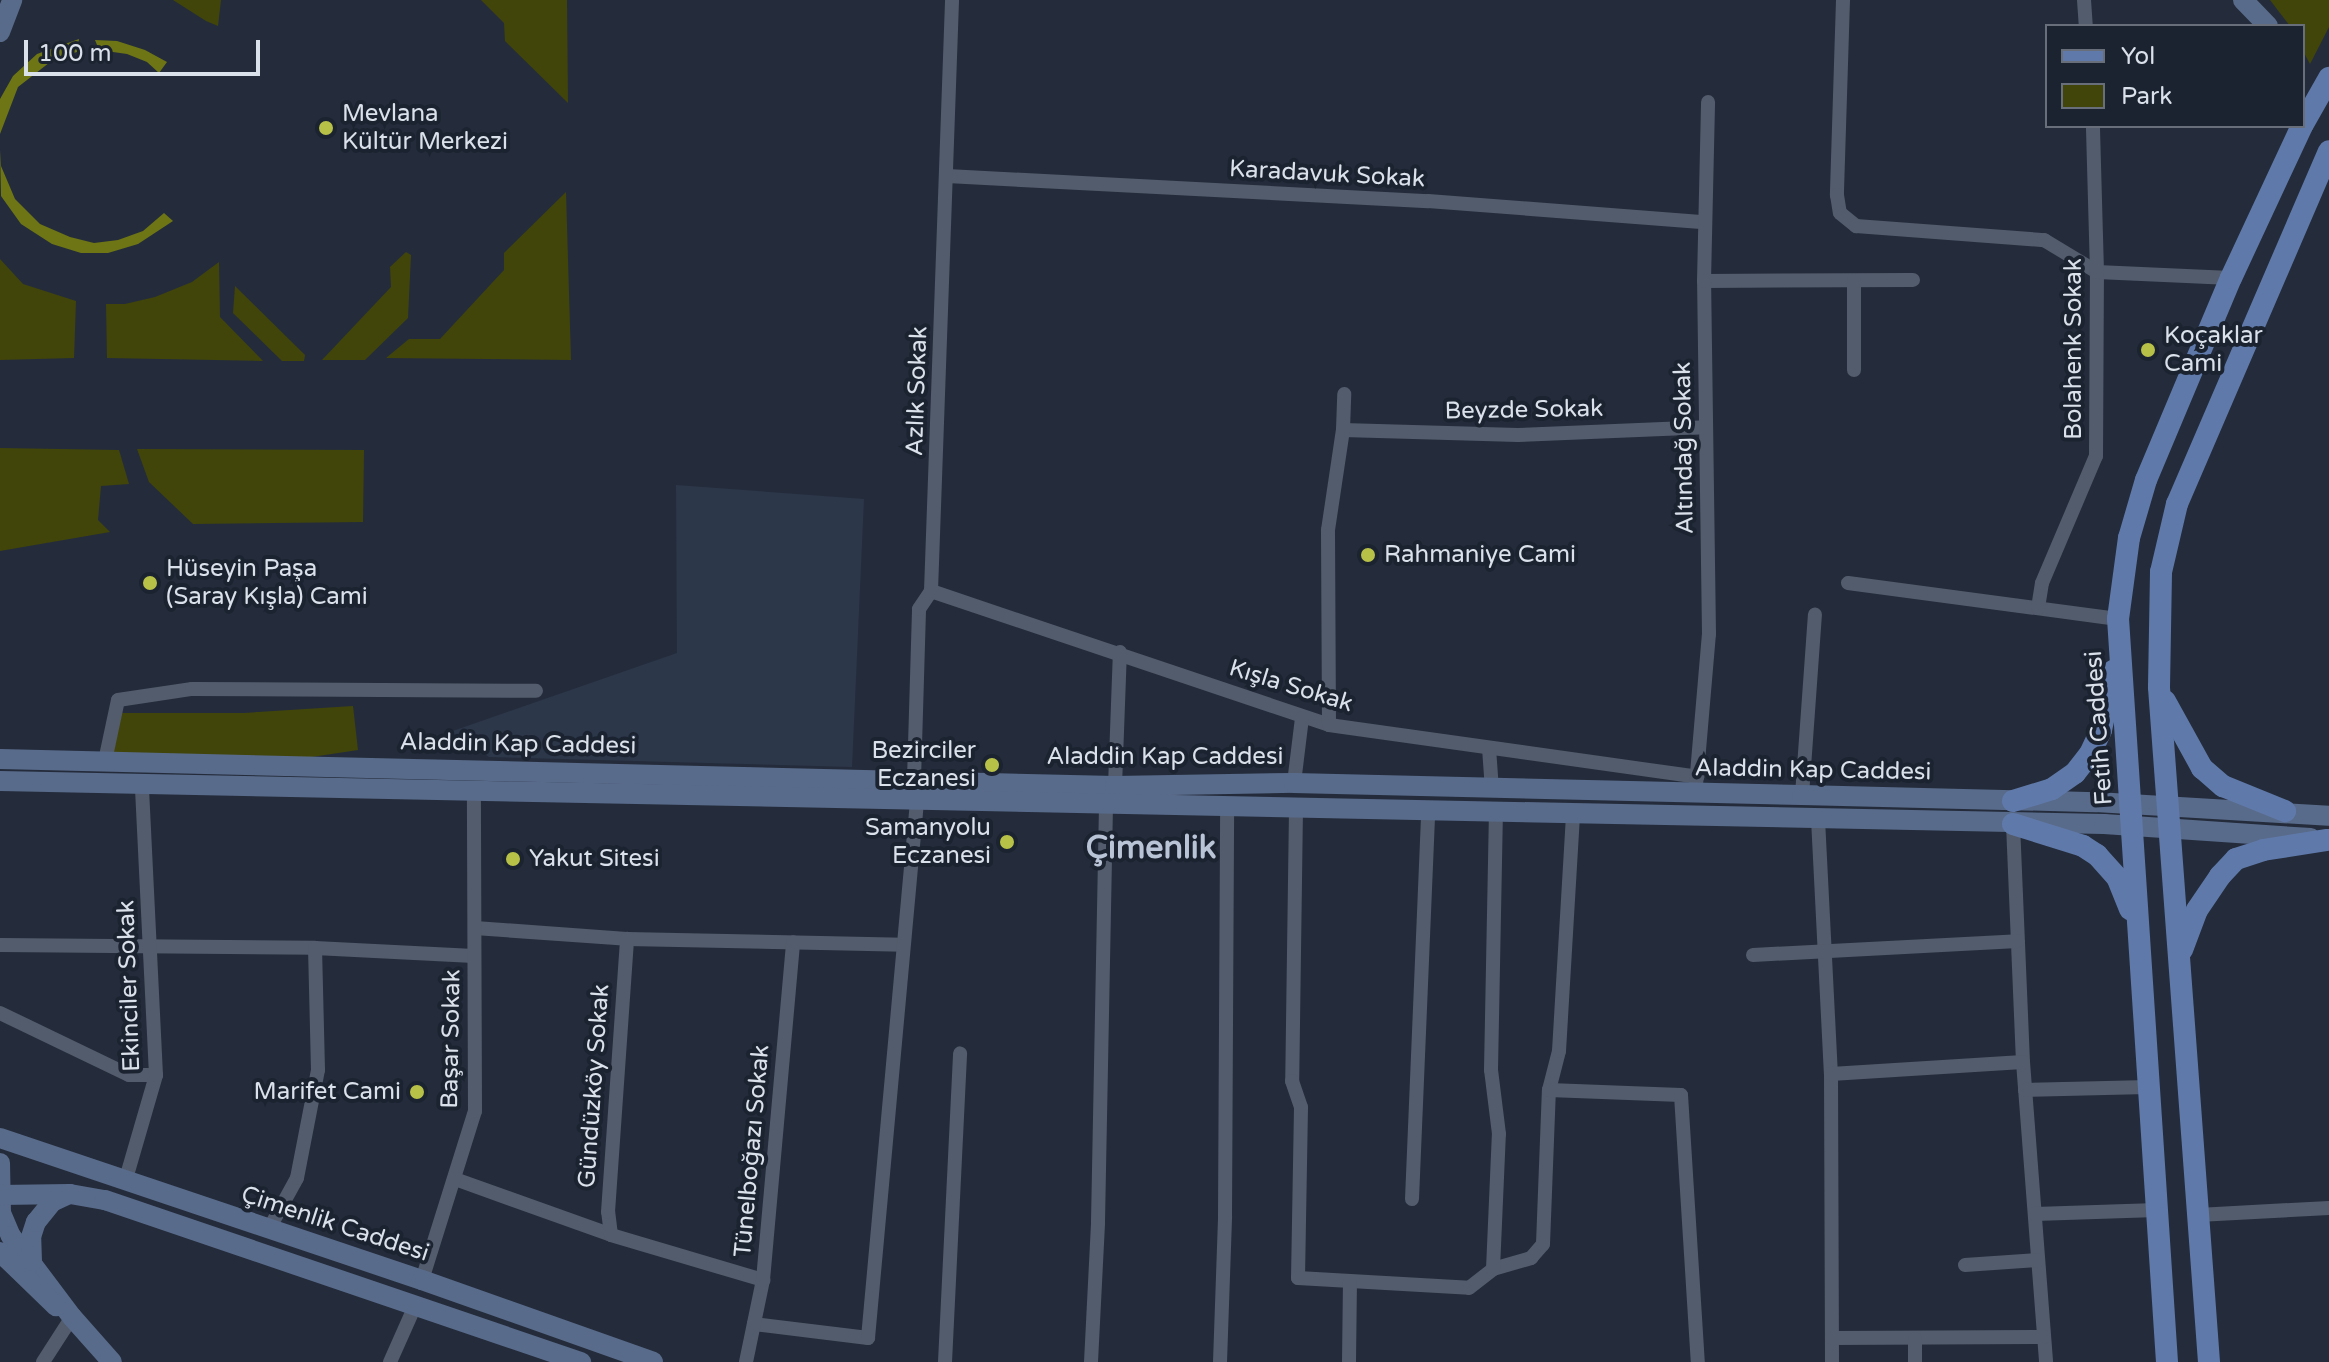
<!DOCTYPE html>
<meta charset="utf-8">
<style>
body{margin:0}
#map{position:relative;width:2329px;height:1362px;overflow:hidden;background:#242c3b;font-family:"Varela Round",sans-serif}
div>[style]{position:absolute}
.built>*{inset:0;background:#2c374a}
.green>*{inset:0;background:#41450a}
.water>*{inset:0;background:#6e7514}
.street>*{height:14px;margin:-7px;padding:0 7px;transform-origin:7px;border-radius:7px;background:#535c6c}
.secondary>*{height:20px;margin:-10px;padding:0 10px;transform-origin:10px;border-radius:10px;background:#596b8b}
.primary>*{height:22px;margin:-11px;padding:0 11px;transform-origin:11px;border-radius:11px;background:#5f7aaa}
.dots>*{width:22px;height:22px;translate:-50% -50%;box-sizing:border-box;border:4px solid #1b2330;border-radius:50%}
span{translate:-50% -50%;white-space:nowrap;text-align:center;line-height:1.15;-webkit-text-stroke:8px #1b2330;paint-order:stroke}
.poi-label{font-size:24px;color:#dbe1ea}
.left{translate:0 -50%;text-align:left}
.right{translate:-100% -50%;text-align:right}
.street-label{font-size:24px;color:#dbe1ea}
.district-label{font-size:32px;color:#b9c4d6;font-weight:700}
.legend{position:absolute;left:2045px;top:24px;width:260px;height:104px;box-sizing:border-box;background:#1b2330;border:2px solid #686f7a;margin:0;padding:10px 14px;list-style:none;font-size:24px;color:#dbe1ea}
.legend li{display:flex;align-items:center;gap:16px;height:40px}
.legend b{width:40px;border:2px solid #686f7a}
.scale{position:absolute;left:24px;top:40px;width:236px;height:36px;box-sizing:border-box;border:4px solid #dbe1ea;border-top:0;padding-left:10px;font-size:24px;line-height:28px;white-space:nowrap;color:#dbe1ea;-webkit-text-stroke:6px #1b2330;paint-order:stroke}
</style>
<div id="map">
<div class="built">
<i style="clip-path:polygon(676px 485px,864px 499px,852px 767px,489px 757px,450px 732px,677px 653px)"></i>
</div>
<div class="green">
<i style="clip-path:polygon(173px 0,221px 0,218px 26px,206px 21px)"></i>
<i style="clip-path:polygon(481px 0,567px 0,568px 103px,505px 41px,504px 23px)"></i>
<i style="clip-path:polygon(2270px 0,2329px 0,2329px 27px,2310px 64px,2303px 51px,2303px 26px,2290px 26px)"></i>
<i style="clip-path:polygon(566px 192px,571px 360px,386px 358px,409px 339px,440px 339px,504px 270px,504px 253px)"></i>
<i style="clip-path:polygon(406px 252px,411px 255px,408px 318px,365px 360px,322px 360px,391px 287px,390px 267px)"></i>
<i style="clip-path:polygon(0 259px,23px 284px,76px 301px,74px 358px,0 360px)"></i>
<i style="clip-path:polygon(219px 262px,220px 317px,263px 361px,107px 358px,106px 304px,125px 304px,155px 297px,192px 282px)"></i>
<i style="clip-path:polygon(235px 286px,305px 355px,304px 361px,282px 361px,233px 313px)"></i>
<i style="clip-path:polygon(0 448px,119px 450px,129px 484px,101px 486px,98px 520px,110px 532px,0 551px)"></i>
<i style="clip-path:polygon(137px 449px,364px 450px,363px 522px,193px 524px,149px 482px)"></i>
<i style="clip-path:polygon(353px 706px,358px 750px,279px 762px,113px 760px,115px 713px,244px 713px)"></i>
</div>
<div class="water">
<i style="clip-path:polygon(79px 39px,77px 52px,54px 59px,18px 87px,0 134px,0 99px,13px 76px,37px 54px)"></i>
<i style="clip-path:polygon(95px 40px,117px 41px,145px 50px,167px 62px,159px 73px,147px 62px,127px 54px,99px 50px)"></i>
<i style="clip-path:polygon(0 150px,1px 166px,15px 199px,40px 224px,70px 237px,94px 243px,118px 240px,143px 231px,164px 213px,173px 221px,138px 244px,108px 253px,81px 253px,52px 244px,21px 224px,1px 196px)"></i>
</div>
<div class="street">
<i style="left:1843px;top:0;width:195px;rotate:91.8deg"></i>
<i style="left:1837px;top:195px;width:18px;rotate:81deg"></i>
<i style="left:1840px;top:213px;width:21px;rotate:39deg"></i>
<i style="left:1856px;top:226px;width:189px;rotate:4.3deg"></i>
<i style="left:2044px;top:240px;width:62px;rotate:31.1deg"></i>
<i style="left:2097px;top:272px;width:134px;rotate:2.6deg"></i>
<i style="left:2084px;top:0;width:26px;rotate:86deg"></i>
<i style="left:947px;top:176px;width:482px;rotate:3deg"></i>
<i style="left:1428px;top:201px;width:277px;rotate:4.4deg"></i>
<i style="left:1704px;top:281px;width:209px;rotate:-0.3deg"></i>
<i style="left:1854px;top:370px;width:89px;rotate:-90deg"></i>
<i style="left:1343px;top:430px;width:175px;rotate:1.6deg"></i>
<i style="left:1518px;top:435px;width:187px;rotate:-2.4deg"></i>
<i style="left:1848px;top:583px;width:272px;rotate:7.6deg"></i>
<i style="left:931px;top:591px;width:420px;rotate:18.6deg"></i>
<i style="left:1329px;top:725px;width:372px;rotate:8deg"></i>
<i style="left:2038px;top:608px;width:25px;rotate:-81deg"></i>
<i style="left:2042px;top:583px;width:138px;rotate:-67deg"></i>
<i style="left:2096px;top:456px;width:184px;rotate:-89.7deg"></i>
<i style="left:2097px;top:272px;width:146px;rotate:-91.6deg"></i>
<i style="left:1329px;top:725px;width:195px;rotate:-90.3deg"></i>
<i style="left:1328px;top:530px;width:101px;rotate:-81.5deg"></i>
<i style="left:1343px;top:430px;width:36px;rotate:-88deg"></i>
<i style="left:1489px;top:748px;width:42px;rotate:85.9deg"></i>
<i style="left:105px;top:761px;width:62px;rotate:-78deg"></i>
<i style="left:118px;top:700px;width:75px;rotate:-8.5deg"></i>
<i style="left:192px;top:689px;width:344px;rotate:0.3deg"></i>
<i style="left:914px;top:779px;width:170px;rotate:-88.3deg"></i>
<i style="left:919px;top:609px;width:22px;rotate:-56deg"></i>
<i style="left:931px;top:591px;width:591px;rotate:-87.96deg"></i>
<i style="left:1294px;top:783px;width:65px;rotate:-83deg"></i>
<i style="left:1696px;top:785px;width:152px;rotate:-85.1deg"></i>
<i style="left:1709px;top:634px;width:353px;rotate:-90.8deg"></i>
<i style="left:1704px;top:281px;width:179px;rotate:-88.7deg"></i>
<i style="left:1115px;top:786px;width:134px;rotate:-87.9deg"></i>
<i style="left:1802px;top:795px;width:181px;rotate:-85.9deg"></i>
<i style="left:1296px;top:809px;width:272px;rotate:90.8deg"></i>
<i style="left:1292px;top:1081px;width:28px;rotate:71deg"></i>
<i style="left:1301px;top:1107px;width:171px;rotate:91deg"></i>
<i style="left:1298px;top:1278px;width:171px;rotate:3.3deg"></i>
<i style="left:1469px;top:1288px;width:31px;rotate:-38deg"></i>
<i style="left:1493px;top:1269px;width:40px;rotate:-16deg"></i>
<i style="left:1531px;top:1258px;width:18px;rotate:-49deg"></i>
<i style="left:1543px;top:1244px;width:154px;rotate:-87.8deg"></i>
<i style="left:1549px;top:1090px;width:40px;rotate:-75.6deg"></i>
<i style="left:1559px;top:1051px;width:238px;rotate:-86.6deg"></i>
<i style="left:1818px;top:819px;width:255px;rotate:87.1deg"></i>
<i style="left:1831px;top:1074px;width:288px;rotate:89.8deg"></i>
<i style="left:2013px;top:824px;width:238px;rotate:87.6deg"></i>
<i style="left:2023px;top:1062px;width:301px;rotate:85.6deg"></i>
<i style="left:475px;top:928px;width:152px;rotate:4.1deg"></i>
<i style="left:627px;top:939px;width:276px;rotate:1.2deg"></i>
<i style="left:0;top:945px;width:315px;rotate:0.5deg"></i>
<i style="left:315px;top:948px;width:159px;rotate:2.9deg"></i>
<i style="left:1753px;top:955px;width:265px;rotate:-3deg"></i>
<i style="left:0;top:1013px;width:143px;rotate:25.7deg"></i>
<i style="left:129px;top:1075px;width:27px"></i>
<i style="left:1831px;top:1074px;width:192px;rotate:-3.6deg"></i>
<i style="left:1549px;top:1090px;width:132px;rotate:2.2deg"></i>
<i style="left:1681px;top:1095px;width:268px;rotate:86.4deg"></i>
<i style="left:2025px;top:1090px;width:123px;rotate:-1.4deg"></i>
<i style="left:455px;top:1179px;width:166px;rotate:19.7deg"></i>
<i style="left:611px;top:1235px;width:159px;rotate:16.5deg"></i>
<i style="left:125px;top:1182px;width:111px;rotate:-73.8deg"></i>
<i style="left:156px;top:1075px;width:291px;rotate:-92.8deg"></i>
<i style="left:1412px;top:1199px;width:388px;rotate:-87.6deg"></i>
<i style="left:2035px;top:1214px;width:122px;rotate:-1.9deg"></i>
<i style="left:2198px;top:1215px;width:131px;rotate:-3.1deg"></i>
<i style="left:269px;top:1229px;width:58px;rotate:-61.2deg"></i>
<i style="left:297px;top:1178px;width:110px;rotate:-79deg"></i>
<i style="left:318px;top:1070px;width:122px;rotate:-91.4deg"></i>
<i style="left:611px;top:1235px;width:23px;rotate:-97deg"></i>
<i style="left:608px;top:1212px;width:274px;rotate:-86deg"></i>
<i style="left:1965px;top:1265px;width:73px;rotate:-3.9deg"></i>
<i style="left:1493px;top:1269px;width:135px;rotate:-87.5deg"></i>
<i style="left:1499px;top:1134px;width:64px;rotate:-97.1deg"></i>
<i style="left:1491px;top:1070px;width:258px;rotate:-88.9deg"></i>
<i style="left:422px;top:1280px;width:177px;rotate:-72.6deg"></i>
<i style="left:475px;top:1111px;width:320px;rotate:-90.2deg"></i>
<i style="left:754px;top:1324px;width:115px;rotate:7deg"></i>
<i style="left:868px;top:1338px;width:538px;rotate:-84.78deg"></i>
<i style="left:1832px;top:1338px;width:212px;rotate:-0.3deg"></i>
<i style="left:1915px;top:1339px;width:23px;rotate:90deg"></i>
<i style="left:43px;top:1362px;width:54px;rotate:-57.2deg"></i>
<i style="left:390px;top:1362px;width:59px;rotate:-66deg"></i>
<i style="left:746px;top:1362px;width:84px;rotate:-78.3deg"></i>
<i style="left:763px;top:1280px;width:339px;rotate:-84.9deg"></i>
<i style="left:945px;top:1362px;width:309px;rotate:-87.2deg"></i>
<i style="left:1091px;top:1362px;width:140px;rotate:-87.1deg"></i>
<i style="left:1098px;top:1222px;width:415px;rotate:-88.9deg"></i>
<i style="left:1220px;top:1362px;width:146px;rotate:-88deg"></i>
<i style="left:1225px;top:1216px;width:409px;rotate:-89.7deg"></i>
<i style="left:1349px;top:1362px;width:80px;rotate:-89.3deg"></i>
</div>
<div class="secondary">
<i style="left:2243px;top:0;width:36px;rotate:46deg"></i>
<i style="left:0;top:32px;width:34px;rotate:-69deg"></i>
<i style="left:0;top:759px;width:1115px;rotate:1.39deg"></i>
<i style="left:1115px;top:786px;width:179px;rotate:-1deg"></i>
<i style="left:1294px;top:783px;width:508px;rotate:1.35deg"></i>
<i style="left:1802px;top:795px;width:294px;rotate:1.4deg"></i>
<i style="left:2096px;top:802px;width:233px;rotate:3.4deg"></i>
<i style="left:0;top:781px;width:2104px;rotate:1.17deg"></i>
<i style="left:2104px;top:824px;width:207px;rotate:3.9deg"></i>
<i style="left:0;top:1138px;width:445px;rotate:18.6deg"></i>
<i style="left:422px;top:1280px;width:245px;rotate:19.5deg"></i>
<i style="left:0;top:1163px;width:50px;rotate:88.9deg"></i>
<i style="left:1px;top:1213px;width:25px;rotate:67deg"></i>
<i style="left:11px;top:1236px;width:101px;rotate:53deg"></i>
<i style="left:72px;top:1317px;width:60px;rotate:48.4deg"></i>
<i style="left:0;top:1195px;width:70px;rotate:-0.8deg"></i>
<i style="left:70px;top:1194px;width:36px;rotate:10deg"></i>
<i style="left:105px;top:1200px;width:503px;rotate:18.8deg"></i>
<i style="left:0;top:1252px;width:78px;rotate:44deg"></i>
<i style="left:32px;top:1261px;width:24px;rotate:-92deg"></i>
<i style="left:31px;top:1237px;width:16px;rotate:-72deg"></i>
<i style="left:36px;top:1222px;width:26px;rotate:-51deg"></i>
<i style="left:52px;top:1202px;width:19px;rotate:-25deg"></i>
</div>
<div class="primary">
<i style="left:2303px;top:124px;width:53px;rotate:-60.5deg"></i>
<i style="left:2165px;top:701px;width:77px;rotate:61.1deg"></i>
<i style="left:2202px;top:768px;width:28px;rotate:41deg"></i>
<i style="left:2223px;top:786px;width:67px;rotate:22deg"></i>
<i style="left:2013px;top:801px;width:41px;rotate:-17.1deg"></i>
<i style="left:2052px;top:789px;width:28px;rotate:-35deg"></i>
<i style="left:2075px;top:773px;width:24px;rotate:-52deg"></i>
<i style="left:2090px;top:754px;width:26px;rotate:-65deg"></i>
<i style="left:2101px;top:730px;width:61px;rotate:-77.8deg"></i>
<i style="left:2013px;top:824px;width:73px;rotate:17.4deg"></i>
<i style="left:2083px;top:846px;width:17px;rotate:33deg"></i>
<i style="left:2097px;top:855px;width:30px;rotate:48deg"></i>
<i style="left:2117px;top:877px;width:35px;rotate:68deg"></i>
<i style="left:2182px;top:950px;width:43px;rotate:-69.4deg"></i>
<i style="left:2197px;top:910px;width:41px;rotate:-55.9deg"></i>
<i style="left:2220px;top:876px;width:23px;rotate:-47deg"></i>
<i style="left:2236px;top:859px;width:28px;rotate:-18deg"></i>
<i style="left:2263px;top:850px;width:65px;rotate:-8.9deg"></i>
<i style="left:2167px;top:1362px;width:745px;rotate:-93.77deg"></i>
<i style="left:2118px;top:619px;width:82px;rotate:-82.3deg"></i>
<i style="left:2129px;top:538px;width:60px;rotate:-73.7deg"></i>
<i style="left:2146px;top:480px;width:219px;rotate:-67.2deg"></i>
<i style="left:2231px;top:278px;width:168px;rotate:-65deg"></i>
<i style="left:2209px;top:1362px;width:677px;rotate:-94.24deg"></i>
<i style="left:2159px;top:687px;width:115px;rotate:-89deg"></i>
<i style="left:2161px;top:572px;width:70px;rotate:-76.8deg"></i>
<i style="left:2177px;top:504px;width:384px;rotate:-66.7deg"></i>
</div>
<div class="dots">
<i style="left:326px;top:128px;background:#b7c147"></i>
<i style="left:2148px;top:350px;background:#b7c147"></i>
<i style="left:1368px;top:555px;background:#b7c147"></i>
<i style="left:150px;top:583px;background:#b7c147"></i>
<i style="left:992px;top:765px;background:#b7c147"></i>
<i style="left:1007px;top:842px;background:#b7c147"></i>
<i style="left:513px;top:859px;background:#b7c147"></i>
<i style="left:417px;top:1092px;background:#b7c147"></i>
</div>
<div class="poi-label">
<span class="left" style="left:342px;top:128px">Mevlana<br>Kültür Merkezi</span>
<span class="left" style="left:2164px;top:350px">Koçaklar<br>Cami</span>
<span class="left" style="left:1384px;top:555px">Rahmaniye Cami</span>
<span class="left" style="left:166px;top:583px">Hüseyin Paşa<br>(Saray Kışla) Cami</span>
<span class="right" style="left:976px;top:765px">Bezirciler<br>Eczanesi</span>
<span class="right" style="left:991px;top:842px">Samanyolu<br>Eczanesi</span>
<span class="left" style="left:529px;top:859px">Yakut Sitesi</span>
<span class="right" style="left:401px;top:1092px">Marifet Cami</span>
</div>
<div class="street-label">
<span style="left:1327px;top:174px;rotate:3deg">Karadavuk Sokak</span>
<span style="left:2074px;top:349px;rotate:-90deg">Bolahenk Sokak</span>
<span style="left:917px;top:391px;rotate:-88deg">Azlık Sokak</span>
<span style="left:1524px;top:410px;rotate:-1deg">Beyzde Sokak</span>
<span style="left:1684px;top:448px;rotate:-91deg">Altındağ Sokak</span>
<span style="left:1291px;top:686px;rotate:17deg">Kışla Sokak</span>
<span style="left:2099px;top:728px;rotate:-94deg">Fetih Caddesi</span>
<span style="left:518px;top:744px;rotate:1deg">Aladdin Kap Caddesi</span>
<span style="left:1165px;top:757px">Aladdin Kap Caddesi</span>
<span style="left:1813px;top:770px;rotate:1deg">Aladdin Kap Caddesi</span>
<span style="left:129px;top:986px;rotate:-92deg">Ekinciler Sokak</span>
<span style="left:451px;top:1039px;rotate:-89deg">Başar Sokak</span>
<span style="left:594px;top:1086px;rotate:-86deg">Gündüzköy Sokak</span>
<span style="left:752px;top:1151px;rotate:-85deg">Tünelboğazı Sokak</span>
<span style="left:335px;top:1224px;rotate:18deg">Çimenlik Caddesi</span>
</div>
<div class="district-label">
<span style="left:1151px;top:848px">Çimenlik</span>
</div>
<ul class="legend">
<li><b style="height:10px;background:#5f7aaa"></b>Yol</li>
<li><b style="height:22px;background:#41450a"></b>Park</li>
</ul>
<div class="scale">100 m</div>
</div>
